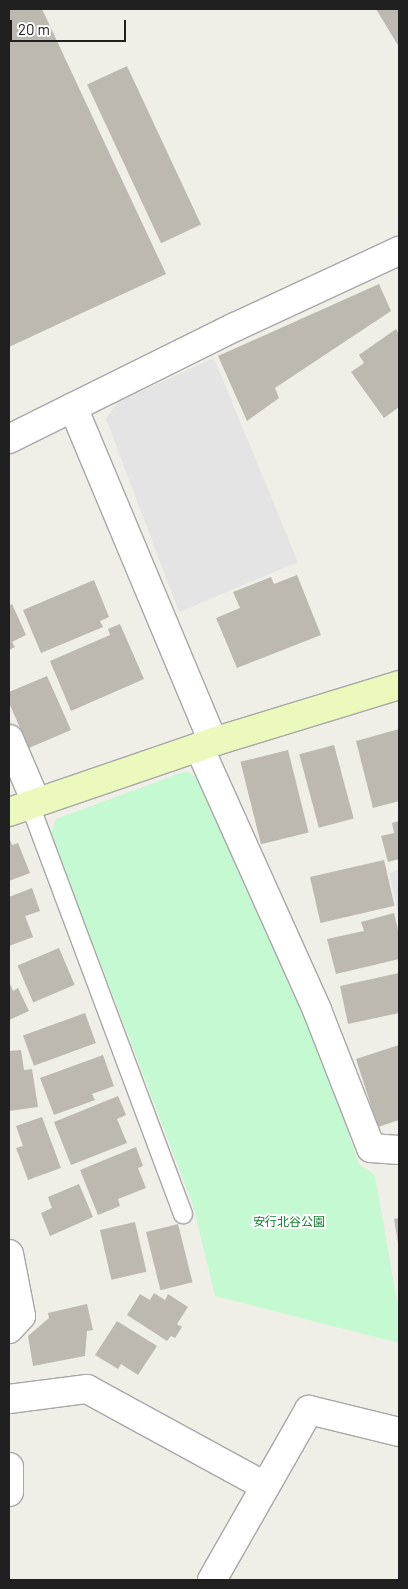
<!DOCTYPE html>
<meta charset="utf-8">
<style>
body{margin:0}
#map{position:relative;width:408px;height:1589px;overflow:hidden;background:#f0efe7;font-family:Barlow,"Noto Sans JP",sans-serif}
div>[style]{position:absolute}
.park>*{inset:0;background:#c5f9d2}
.parking>*{inset:0;background:#e4e4e4}
.building>*{inset:0;background:#bdb8b0;transform-origin:0 0}
.roads{filter:drop-shadow(1px 0 #a7a7a7) drop-shadow(-1px 0 #a7a7a7) drop-shadow(0 1px #a7a7a7) drop-shadow(0 -1px #a7a7a7)}
.lane>*{height:18px;margin:-9px;padding:0 9px;transform-origin:9px;border-radius:9px;background:#fff}
.street>*{height:28px;margin:-14px;padding:0 14px;transform-origin:14px;border-radius:14px;background:#fff}
.secondary>*{height:28px;margin:-14px;padding:0 14px;transform-origin:14px;border-radius:14px;background:#ecf9bc}
span{translate:-50% -50%;white-space:nowrap;text-align:center;line-height:1.15;-webkit-text-stroke:4px #fff;paint-order:stroke}
.park-label{font-size:12px;color:#0e7e2a}
.frame{position:absolute;inset:0;border:10px solid #202020;pointer-events:none}
.scale{position:absolute;left:10px;top:20px;width:116px;height:22px;box-sizing:border-box;border:2px solid #202020;border-top:0;padding-left:6px;font-size:15px;line-height:18px;white-space:nowrap;color:#202020;-webkit-text-stroke:4px #fff;paint-order:stroke}
</style>
<div id="map">
<div class="park">
<i style="clip-path:polygon(186px 771px,204px 782px,322px 1057px,359px 1164px,375px 1175px,399px 1313px,399px 1343px,215px 1296px,193px 1205px,51px 834px,56px 819px)"></i>
</div>
<div class="parking">
<i style="clip-path:polygon(214px 358px,298px 562px,179px 612px,106px 419px,117px 402px)"></i>
<i style="clip-path:polygon(399px 870px,399px 918px,389px 873px)"></i>
</div>
<div class="building">
<i style="clip-path:polygon(9px 9px,42px 9px,166px 274px,9px 347px)"></i>
<i style="clip-path:polygon(376px 9px,399px 9px,399px 47px)"></i>
<i style="left:127px;top:66px;width:175px;height:44px;rotate:65deg"></i>
<i style="clip-path:polygon(379px 284px,391px 311px,275px 388px,279px 398px,247px 421px,218px 356px)"></i>
<i style="clip-path:polygon(396px 329px,399px 334px,399px 407px,384px 418px,351px 372px,364px 363px,359px 355px)"></i>
<i style="clip-path:polygon(297px 575px,321px 635px,237px 668px,216px 618px,240px 608px,233px 592px,271px 577px,274px 584px)"></i>
<i style="clip-path:polygon(94px 580px,109px 617px,100px 621px,103px 627px,41px 653px,23px 610px)"></i>
<i style="clip-path:polygon(12px 604px,26px 635px,12px 642px,15px 647px,9px 650px,9px 606px)"></i>
<i style="clip-path:polygon(120px 624px,144px 679px,71px 711px,50px 661px,110px 635px,108px 629px)"></i>
<i style="clip-path:polygon(47px 676px,71px 730px,29px 748px,9px 703px,9px 692px)"></i>
<i style="clip-path:polygon(399px 729px,399px 801px,373px 808px,356px 741px)"></i>
<i style="left:334px;top:745px;width:76px;height:36px;rotate:75deg"></i>
<i style="left:288px;top:750px;width:85px;height:49px;rotate:76deg"></i>
<i style="clip-path:polygon(399px 821px,399px 859px,388px 862px,381px 836px,394px 833px,392px 823px)"></i>
<i style="clip-path:polygon(9px 837px,12px 845px,18px 843px,30px 873px,9px 881px)"></i>
<i style="left:384px;top:860px;width:47px;height:76px;rotate:77deg"></i>
<i style="clip-path:polygon(32px 888px,40px 911px,25px 916px,33px 937px,9px 946px,9px 897px)"></i>
<i style="clip-path:polygon(394px 913px,399px 934px,399px 959px,336px 974px,327px 939px,364px 931px,361px 922px)"></i>
<i style="left:59px;top:948px;width:40px;height:45px;rotate:67deg"></i>
<i style="clip-path:polygon(399px 973px,399px 1013px,348px 1024px,340px 986px)"></i>
<i style="clip-path:polygon(9px 981px,13px 991px,18px 988px,29px 1011px,9px 1020px)"></i>
<i style="left:85px;top:1013px;width:32px;height:66px;rotate:70deg"></i>
<i style="clip-path:polygon(399px 1045px,399px 1120px,378px 1127px,356px 1059px)"></i>
<i style="clip-path:polygon(21px 1050px,24px 1070px,32px 1069px,38px 1107px,9px 1111px,9px 1051px)"></i>
<i style="clip-path:polygon(103px 1055px,114px 1086px,92px 1094px,95px 1100px,54px 1115px,40px 1078px)"></i>
<i style="clip-path:polygon(118px 1096px,126px 1115px,117px 1119px,127px 1143px,71px 1165px,54px 1122px)"></i>
<i style="clip-path:polygon(42px 1117px,61px 1168px,28px 1180px,16px 1148px,23px 1146px,16px 1126px)"></i>
<i style="clip-path:polygon(136px 1147px,143px 1166px,138px 1168px,146px 1188px,118px 1199px,120px 1206px,98px 1215px,80px 1170px)"></i>
<i style="clip-path:polygon(79px 1184px,93px 1217px,50px 1236px,41px 1213px,52px 1208px,48px 1197px)"></i>
<i style="clip-path:polygon(399px 1218px,399px 1243px,398px 1243px,394px 1219px)"></i>
<i style="left:135px;top:1222px;width:51px;height:36px;rotate:77deg"></i>
<i style="left:178px;top:1224px;width:60px;height:33px;rotate:76deg"></i>
<i style="clip-path:polygon(154px 1293px,165px 1300px,168px 1294px,188px 1307px,177px 1324px,182px 1327px,175px 1338px,171px 1336px,167px 1341px,127px 1315px,140px 1294px,150px 1300px)"></i>
<i style="clip-path:polygon(87px 1304px,93px 1330px,87px 1331px,85px 1356px,33px 1366px,28px 1336px,49px 1318px,48px 1313px)"></i>
<i style="clip-path:polygon(117px 1321px,157px 1346px,138px 1375px,121px 1364px,118px 1369px,95px 1355px)"></i>
</div>
<div class="roads">
<div class="lane">
<i style="left:30px;top:805px;width:437px;rotate:69.5deg"></i>
</div>
<div class="street">
<i style="left:73px;top:407px;width:363px;rotate:67.3deg"></i>
<i style="left:9px;top:439px;width:252px;rotate:-26.4deg"></i>
<i style="left:235px;top:327px;width:181px;rotate:-24.9deg"></i>
<i style="left:9px;top:739px;width:69px;rotate:66.8deg"></i>
<i style="left:199px;top:747px;width:288px;rotate:65.8deg"></i>
<i style="left:317px;top:1010px;width:148px;rotate:68.6deg"></i>
<i style="left:371px;top:1148px;width:28px;rotate:4deg"></i>
<i style="left:9px;top:1254px;width:63px;rotate:79deg"></i>
<i style="left:21px;top:1316px;width:18px;rotate:133deg"></i>
<i style="left:9px;top:1399px;width:79px;rotate:-7.3deg"></i>
<i style="left:87px;top:1389px;width:203px;rotate:28.6deg"></i>
<i style="left:9px;top:1467px;width:25px;rotate:90deg"></i>
<i style="left:212px;top:1580px;width:196px;rotate:-60.3deg"></i>
<i style="left:309px;top:1410px;width:93px;rotate:13.7deg"></i>
</div>
<div class="secondary">
<i style="left:9px;top:812px;width:216px;rotate:-18.9deg"></i>
<i style="left:213px;top:742px;width:195px;rotate:-17deg"></i>
</div>
</div>
<div class="park-label">
<span style="left:289px;top:1222px">安行北谷公園</span>
</div>
<div class="frame"></div>
<div class="scale">20 m</div>
</div>
